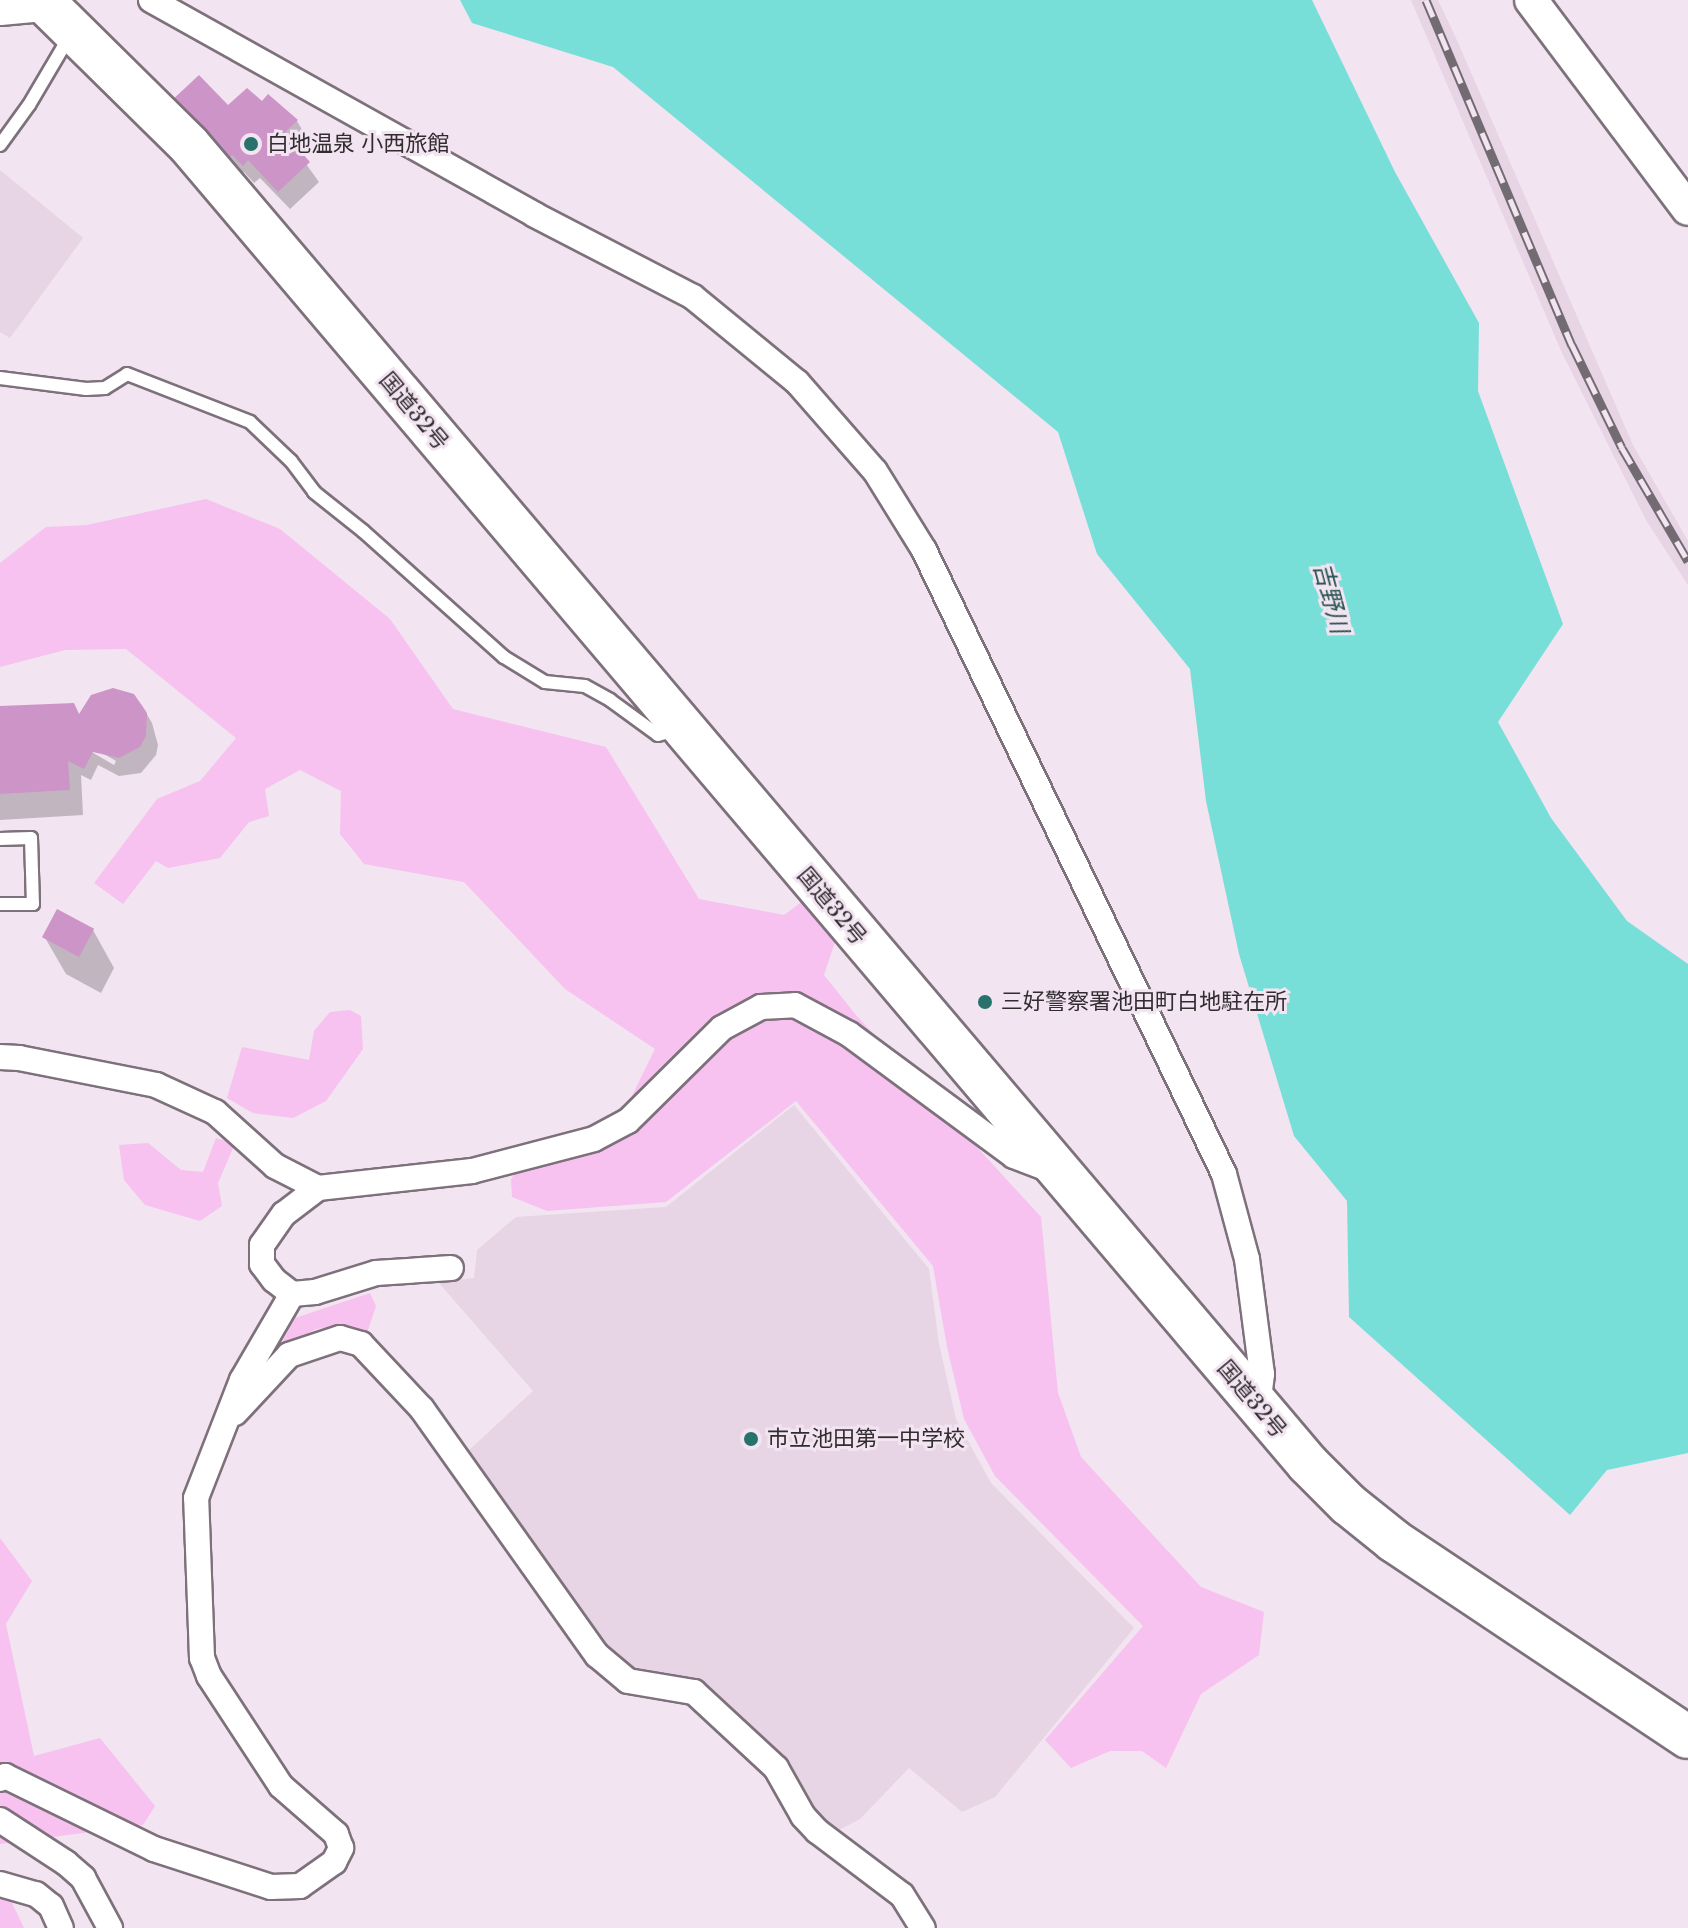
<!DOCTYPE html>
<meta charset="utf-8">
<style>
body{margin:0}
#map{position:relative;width:1688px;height:1928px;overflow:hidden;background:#f2e4f0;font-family:"Libre Baskerville","Noto Sans JP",serif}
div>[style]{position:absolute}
.built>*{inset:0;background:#e7d4e4}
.green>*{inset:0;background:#f7c1f0}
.water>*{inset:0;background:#78ded8}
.shadow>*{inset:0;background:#0003}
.building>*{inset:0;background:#cd94c7;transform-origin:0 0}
.roads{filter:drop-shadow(2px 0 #7d717b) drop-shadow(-2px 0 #7d717b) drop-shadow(0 2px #7d717b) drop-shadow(0 -2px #7d717b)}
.service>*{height:12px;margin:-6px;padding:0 6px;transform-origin:6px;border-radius:6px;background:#fff}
.minor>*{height:24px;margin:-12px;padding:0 12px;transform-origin:12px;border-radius:12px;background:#fff}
.tertiary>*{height:32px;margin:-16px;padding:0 16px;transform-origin:16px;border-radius:16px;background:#fff}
.trunk>*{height:42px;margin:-21px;padding:0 21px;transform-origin:21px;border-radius:21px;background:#fff}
.rail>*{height:9px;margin-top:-4.5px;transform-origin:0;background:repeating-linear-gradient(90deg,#f2e4f0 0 18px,#736b72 0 36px);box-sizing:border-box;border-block:2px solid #736b72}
.dots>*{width:22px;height:22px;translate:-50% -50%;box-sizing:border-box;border:4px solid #f2e4f0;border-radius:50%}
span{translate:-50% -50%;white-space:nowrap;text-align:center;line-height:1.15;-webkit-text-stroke:6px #f2e4f0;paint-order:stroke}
.poi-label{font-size:22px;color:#312c30}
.left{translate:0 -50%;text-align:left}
.street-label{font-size:22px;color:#312c30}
.water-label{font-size:24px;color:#245250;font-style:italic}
</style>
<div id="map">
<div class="built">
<i style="clip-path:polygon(1411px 0,1438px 0,1456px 38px,1633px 445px,1688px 541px,1688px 585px,1646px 520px,1562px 353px)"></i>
<i style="clip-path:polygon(0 170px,83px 238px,10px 338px,0 332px)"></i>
<i style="clip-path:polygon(794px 1105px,929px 1269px,939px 1344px,956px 1419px,991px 1483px,1134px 1628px,995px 1797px,962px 1812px,909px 1768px,860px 1819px,835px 1832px,815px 1819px,733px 1717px,624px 1669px,568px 1602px,569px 1593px,467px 1452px,533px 1391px,438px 1282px,474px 1278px,477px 1250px,516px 1217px,666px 1207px)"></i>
</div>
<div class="green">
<i style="clip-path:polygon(206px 499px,280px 529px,390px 619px,453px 709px,606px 747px,699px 899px,784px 915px,803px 901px,835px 942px,824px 975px,856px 1015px,1041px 1217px,1058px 1393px,1081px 1457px,1201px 1587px,1264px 1612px,1259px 1655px,1201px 1694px,1166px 1768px,1142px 1751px,1110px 1751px,1071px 1768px,1045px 1740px,1143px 1626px,995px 1476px,964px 1419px,947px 1347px,933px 1266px,796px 1101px,666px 1202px,547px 1211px,512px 1197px,511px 1180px,520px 1162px,555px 1161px,625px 1110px,655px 1049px,565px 989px,464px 882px,364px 864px,340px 834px,341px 791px,300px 770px,265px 789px,269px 816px,249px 822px,220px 858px,168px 868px,156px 861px,123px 904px,94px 883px,157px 799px,200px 781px,236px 738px,126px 649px,65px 650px,0 667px,0 563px,46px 527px,87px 525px)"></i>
<i style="clip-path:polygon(350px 1010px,361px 1016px,363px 1049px,326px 1101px,293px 1118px,253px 1113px,227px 1098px,242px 1047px,309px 1060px,314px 1031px,330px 1012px)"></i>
<i style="clip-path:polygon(216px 1138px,229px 1142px,233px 1148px,218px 1183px,222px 1206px,200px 1221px,145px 1205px,124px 1180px,119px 1145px,148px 1143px,181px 1170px,203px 1172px)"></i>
<i style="clip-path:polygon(370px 1293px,376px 1306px,366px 1336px,338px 1326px,316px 1329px,277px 1351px,295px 1318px)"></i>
<i style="clip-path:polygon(0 1538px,32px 1581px,6px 1624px,34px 1756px,100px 1738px,155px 1806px,143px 1825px,0 1844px)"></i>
<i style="clip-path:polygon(0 1878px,24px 1928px,0 1928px)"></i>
</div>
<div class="water">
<i style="clip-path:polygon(460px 0,1312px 0,1395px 172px,1479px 323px,1478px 391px,1563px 624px,1498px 722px,1551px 818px,1627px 921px,1688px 964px,1688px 1453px,1607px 1470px,1570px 1515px,1349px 1317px,1347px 1201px,1294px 1136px,1239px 954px,1206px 801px,1190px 669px,1097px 554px,1058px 432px,613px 67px,472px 23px)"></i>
</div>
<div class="shadow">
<i style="clip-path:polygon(268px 97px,297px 121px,308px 140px,296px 150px,319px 182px,290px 209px,260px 178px,254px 183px,244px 172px,237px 180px,182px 122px,228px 108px,262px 104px)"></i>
<i style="clip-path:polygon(evenodd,123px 691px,141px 704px,152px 723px,158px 745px,156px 755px,141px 773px,119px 776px,98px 765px,91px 780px,81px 775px,83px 815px,0 820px,0 708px,80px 716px,93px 696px,102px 692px,123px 691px,83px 742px,116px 761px,114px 765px,90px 751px,83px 742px)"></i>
<i style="clip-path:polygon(93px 930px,114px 968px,101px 993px,66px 974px,44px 936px)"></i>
</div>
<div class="building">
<i style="clip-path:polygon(199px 75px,228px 105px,247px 88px,262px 101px,268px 94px,298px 120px,284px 133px,310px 162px,278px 192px,248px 160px,243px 166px,232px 155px,225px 162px,169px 103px)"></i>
<i style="clip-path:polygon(113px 688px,134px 694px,147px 713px,146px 736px,140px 747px,119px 758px,93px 752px,84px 769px,68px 761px,70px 790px,0 794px,0 706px,74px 703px,79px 714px,91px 695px)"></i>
<i style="left:57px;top:909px;width:42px;height:32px;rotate:28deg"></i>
</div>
<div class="roads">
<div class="service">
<i style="left:0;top:145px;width:49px;rotate:-54.1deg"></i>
<i style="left:29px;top:105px;width:79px;rotate:-59.5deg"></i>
<i style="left:0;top:378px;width:87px;rotate:7.3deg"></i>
<i style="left:86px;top:389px;width:19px;rotate:-3deg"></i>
<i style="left:105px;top:388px;width:26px;rotate:-32deg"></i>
<i style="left:127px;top:374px;width:132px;rotate:21.3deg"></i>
<i style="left:250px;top:422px;width:57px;rotate:43.6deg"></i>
<i style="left:291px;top:461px;width:39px;rotate:53deg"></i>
<i style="left:314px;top:492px;width:63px;rotate:38.5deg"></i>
<i style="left:363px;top:531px;width:189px;rotate:41.8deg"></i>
<i style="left:504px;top:657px;width:48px;rotate:31.4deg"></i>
<i style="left:545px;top:682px;width:40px;rotate:5.7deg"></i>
<i style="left:585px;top:686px;width:29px;rotate:29deg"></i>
<i style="left:610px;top:700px;width:59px;rotate:36.1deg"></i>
<i style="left:658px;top:735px;width:18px;rotate:-16deg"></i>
<i style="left:0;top:839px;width:31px;rotate:-2deg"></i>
<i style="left:31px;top:838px;width:66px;rotate:88.3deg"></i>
<i style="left:33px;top:904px;width:33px;rotate:180deg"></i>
</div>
<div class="minor">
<i style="left:151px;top:0;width:440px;rotate:29.2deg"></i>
<i style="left:535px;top:215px;width:178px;rotate:27.4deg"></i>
<i style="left:693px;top:297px;width:134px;rotate:39.3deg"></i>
<i style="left:797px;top:382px;width:118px;rotate:48.8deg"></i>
<i style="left:875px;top:471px;width:93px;rotate:58.2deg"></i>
<i style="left:924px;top:550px;width:692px;rotate:64.32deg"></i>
<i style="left:1224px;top:1174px;width:88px;rotate:74.9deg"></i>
<i style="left:1247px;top:1259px;width:116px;rotate:82.6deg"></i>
<i style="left:1262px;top:1374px;width:32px;rotate:97deg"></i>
<i style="left:0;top:1057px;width:19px;rotate:3deg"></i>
<i style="left:19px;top:1058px;width:140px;rotate:11.1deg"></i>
<i style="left:156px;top:1085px;width:65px;rotate:24.6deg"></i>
<i style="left:215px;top:1112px;width:81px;rotate:42deg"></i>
<i style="left:275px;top:1166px;width:48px;rotate:27.1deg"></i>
<i style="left:292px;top:1294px;width:23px;rotate:-142deg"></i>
<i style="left:274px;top:1280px;width:20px;rotate:-127deg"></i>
<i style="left:262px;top:1264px;width:19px;rotate:-90deg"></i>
<i style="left:262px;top:1245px;width:38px;rotate:-55deg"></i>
<i style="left:284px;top:1214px;width:43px;rotate:-37.4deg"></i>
<i style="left:318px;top:1188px;width:155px;rotate:-6.3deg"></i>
<i style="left:472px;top:1171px;width:126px;rotate:-14.7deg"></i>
<i style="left:594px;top:1139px;width:38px;rotate:-28deg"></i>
<i style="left:628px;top:1121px;width:132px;rotate:-44.7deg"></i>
<i style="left:722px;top:1028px;width:44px;rotate:-28.3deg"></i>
<i style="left:761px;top:1007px;width:34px;rotate:-3deg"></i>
<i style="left:795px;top:1005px;width:61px;rotate:28.2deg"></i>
<i style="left:849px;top:1034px;width:205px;rotate:36.5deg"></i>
<i style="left:1014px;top:1156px;width:42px;rotate:21deg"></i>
<i style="left:235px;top:1413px;width:79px;rotate:-47deg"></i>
<i style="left:289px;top:1355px;width:54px;rotate:-18.4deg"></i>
<i style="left:340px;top:1338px;width:22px;rotate:16deg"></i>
<i style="left:361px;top:1344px;width:89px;rotate:46.8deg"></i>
<i style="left:422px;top:1409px;width:302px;rotate:54.6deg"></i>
<i style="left:597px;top:1655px;width:40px;rotate:40deg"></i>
<i style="left:628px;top:1681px;width:67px;rotate:9.5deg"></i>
<i style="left:694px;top:1692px;width:112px;rotate:42.8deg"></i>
<i style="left:776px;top:1768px;width:55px;rotate:60.6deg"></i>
<i style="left:803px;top:1816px;width:21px;rotate:47deg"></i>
<i style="left:817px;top:1831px;width:106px;rotate:37deg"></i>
<i style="left:902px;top:1895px;width:39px;rotate:58deg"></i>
<i style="left:0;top:1779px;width:6px;rotate:-31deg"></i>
<i style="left:5px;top:1776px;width:166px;rotate:26.1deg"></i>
<i style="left:154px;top:1849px;width:123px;rotate:18deg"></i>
<i style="left:271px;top:1887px;width:29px;rotate:-2deg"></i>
<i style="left:300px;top:1886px;width:42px;rotate:-35.2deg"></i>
<i style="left:334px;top:1862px;width:16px;rotate:-63deg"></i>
<i style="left:341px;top:1848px;width:15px;rotate:-110deg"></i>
<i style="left:336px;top:1834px;width:73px;rotate:-138.9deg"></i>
<i style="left:281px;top:1786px;width:131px;rotate:-123.2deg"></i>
<i style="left:209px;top:1676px;width:19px;rotate:-111deg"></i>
<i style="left:202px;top:1658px;width:160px;rotate:-92.1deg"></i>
<i style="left:196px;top:1498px;width:127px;rotate:-68.7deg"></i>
<i style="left:242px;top:1380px;width:99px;rotate:-59.8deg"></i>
<i style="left:292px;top:1294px;width:23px;rotate:-5deg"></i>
<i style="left:315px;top:1292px;width:64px;rotate:-17.3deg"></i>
<i style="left:376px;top:1273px;width:75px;rotate:-3.8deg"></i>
<i style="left:0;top:1820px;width:79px;rotate:33.1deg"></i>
<i style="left:66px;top:1863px;width:23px;rotate:41deg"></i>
<i style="left:83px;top:1878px;width:57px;rotate:61.6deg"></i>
<i style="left:0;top:1884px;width:37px;rotate:16deg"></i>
<i style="left:36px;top:1894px;width:19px;rotate:39deg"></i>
<i style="left:51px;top:1906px;width:24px;rotate:66deg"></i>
</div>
<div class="tertiary">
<i style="left:1531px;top:0;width:261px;rotate:53.1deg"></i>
</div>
<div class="trunk">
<i style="left:42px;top:0;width:206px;rotate:44.6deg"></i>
<i style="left:189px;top:145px;width:1730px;rotate:49.69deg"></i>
<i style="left:1308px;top:1464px;width:57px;rotate:45deg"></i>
<i style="left:1348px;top:1504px;width:59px;rotate:38.8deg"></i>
<i style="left:1394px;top:1541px;width:353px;rotate:33.7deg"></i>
<i style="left:0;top:4px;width:43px;rotate:-5.3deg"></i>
</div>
</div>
<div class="rail">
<i style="left:1426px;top:0;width:375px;rotate:67.1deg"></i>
<i style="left:1572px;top:345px;width:114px;rotate:64.1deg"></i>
<i style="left:1622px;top:448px;width:131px;rotate:59.7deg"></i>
</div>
<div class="dots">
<i style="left:251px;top:144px;background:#28726e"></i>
<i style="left:985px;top:1002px;background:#28726e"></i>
<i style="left:751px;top:1439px;background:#28726e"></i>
</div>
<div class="poi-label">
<span class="left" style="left:267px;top:144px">白地温泉 小西旅館</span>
<span class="left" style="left:1001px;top:1002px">三好警察署池田町白地駐在所</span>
<span class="left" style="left:767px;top:1439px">市立池田第一中学校</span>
</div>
<div class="street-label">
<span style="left:414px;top:411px;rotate:50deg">国道32号</span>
<span style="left:832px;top:906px;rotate:50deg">国道32号</span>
<span style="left:1252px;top:1399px;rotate:50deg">国道32号</span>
</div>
<div class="water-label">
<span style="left:1331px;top:598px;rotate:75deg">吉野川</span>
</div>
</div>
